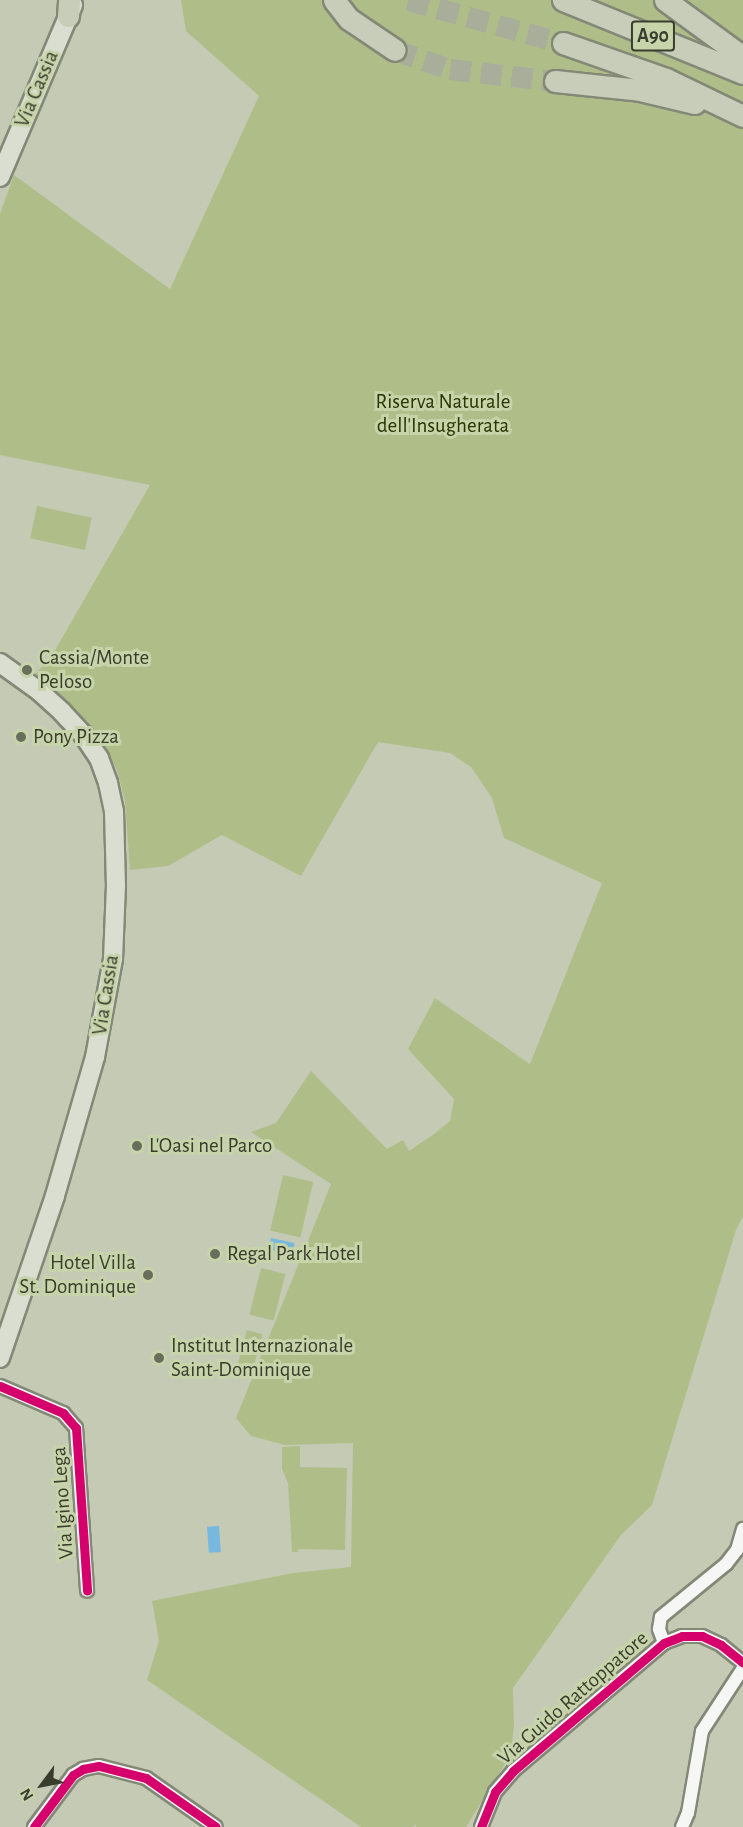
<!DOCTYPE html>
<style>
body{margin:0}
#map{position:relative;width:743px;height:1827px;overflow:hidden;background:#c4cab4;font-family:"Alegreya Sans",sans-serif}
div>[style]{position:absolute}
.green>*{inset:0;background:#afbe89;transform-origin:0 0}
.water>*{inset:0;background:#77b8de;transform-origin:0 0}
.highway-tunnel>*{height:21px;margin-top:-10.5px;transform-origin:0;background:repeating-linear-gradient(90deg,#a8ae99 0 21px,transparent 0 31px)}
.roads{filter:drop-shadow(2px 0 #838877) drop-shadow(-2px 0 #838877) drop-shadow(0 2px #838877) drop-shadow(0 -2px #838877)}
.street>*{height:12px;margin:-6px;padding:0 6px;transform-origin:6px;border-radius:6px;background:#f6f7f4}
.primary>*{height:18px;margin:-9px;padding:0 9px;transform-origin:9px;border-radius:9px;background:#daded0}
.highway>*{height:21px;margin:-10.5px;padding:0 10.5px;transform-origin:10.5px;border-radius:10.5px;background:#c8cdb9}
.cycleway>*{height:9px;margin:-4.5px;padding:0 4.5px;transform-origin:4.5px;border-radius:4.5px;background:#d6006c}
.dots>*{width:16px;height:16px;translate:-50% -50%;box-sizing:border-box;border:3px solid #c7d4aa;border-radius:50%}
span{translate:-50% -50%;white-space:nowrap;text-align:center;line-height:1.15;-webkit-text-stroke:6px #c7d4aa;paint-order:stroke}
.shield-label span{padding:2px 4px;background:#c7d4aa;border:2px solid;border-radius:4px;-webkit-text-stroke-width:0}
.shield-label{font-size:20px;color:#383d2d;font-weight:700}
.street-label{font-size:21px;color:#383d2d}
.park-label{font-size:21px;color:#2a3500}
.poi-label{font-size:21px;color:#383d2d}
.left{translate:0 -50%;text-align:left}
.right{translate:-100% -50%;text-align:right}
.north{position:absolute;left:12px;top:1755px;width:60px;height:60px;-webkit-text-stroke:4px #c7d4aa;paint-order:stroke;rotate:238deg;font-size:16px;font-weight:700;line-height:24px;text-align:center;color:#383d2d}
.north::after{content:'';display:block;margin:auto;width:21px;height:27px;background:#383d2d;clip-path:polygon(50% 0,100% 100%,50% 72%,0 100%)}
</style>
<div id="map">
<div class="green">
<i style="clip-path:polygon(181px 0,743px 0,743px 1216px,736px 1230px,652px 1505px,621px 1535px,513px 1688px,514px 1725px,511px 1754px,466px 1827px,416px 1827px,416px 1824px,413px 1827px,361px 1827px,147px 1680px,159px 1641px,152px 1601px,293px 1573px,351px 1567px,353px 1443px,285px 1445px,251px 1436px,236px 1418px,331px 1184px,251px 1132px,276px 1123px,311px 1071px,387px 1149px,403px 1140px,409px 1151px,434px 1134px,450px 1121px,454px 1099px,408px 1049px,435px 998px,530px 1064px,602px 883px,504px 838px,492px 798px,471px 767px,450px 753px,378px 742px,301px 876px,222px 835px,168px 866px,130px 870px,125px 801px,117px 770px,101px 742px,82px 717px,55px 689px,35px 674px,50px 659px,150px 485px,0 455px,0 214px,14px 175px,170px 289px,259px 96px,186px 31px)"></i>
<i style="left:37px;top:506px;width:56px;height:33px;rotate:12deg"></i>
<i style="left:283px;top:1175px;width:31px;height:57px;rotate:13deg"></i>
<i style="left:261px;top:1268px;width:25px;height:48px;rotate:14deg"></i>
<i style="left:247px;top:1330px;width:16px;height:35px;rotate:15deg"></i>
<i style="clip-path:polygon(300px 1446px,300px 1467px,347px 1468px,345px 1550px,298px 1549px,298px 1552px,292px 1552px,288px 1483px,282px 1469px,282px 1447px)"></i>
</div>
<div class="water">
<i style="left:271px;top:1238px;width:24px;height:12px;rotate:12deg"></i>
<i style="left:219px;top:1526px;width:26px;height:12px;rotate:86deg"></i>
</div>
<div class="highway-tunnel">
<i style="left:408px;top:0;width:161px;rotate:15.5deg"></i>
<i style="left:395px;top:50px;width:58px;rotate:19.1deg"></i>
<i style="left:450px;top:69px;width:106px;rotate:6.5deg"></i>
</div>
<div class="roads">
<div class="street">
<i style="left:0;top:1386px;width:69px;rotate:23.2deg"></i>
<i style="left:63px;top:1413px;width:20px;rotate:49deg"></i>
<i style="left:76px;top:1428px;width:163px;rotate:86.1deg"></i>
<i style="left:664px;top:1643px;width:15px;rotate:-110deg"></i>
<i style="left:659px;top:1629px;width:12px;rotate:-81deg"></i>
<i style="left:661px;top:1617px;width:84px;rotate:-39.2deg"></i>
<i style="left:726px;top:1564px;width:18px;rotate:-52deg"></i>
<i style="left:737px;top:1550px;width:22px;rotate:-74deg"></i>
<i style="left:34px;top:1827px;width:65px;rotate:-53.1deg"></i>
<i style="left:73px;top:1775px;width:12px;rotate:-31deg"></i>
<i style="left:83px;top:1769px;width:16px;rotate:-11deg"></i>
<i style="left:99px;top:1766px;width:49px;rotate:14.3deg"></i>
<i style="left:146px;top:1778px;width:85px;rotate:35deg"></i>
<i style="left:481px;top:1827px;width:38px;rotate:-68deg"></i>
<i style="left:495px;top:1792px;width:28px;rotate:-49deg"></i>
<i style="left:513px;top:1771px;width:198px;rotate:-40.3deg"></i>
<i style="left:664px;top:1643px;width:19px;rotate:-21deg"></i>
<i style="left:682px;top:1636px;width:20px"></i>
<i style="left:702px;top:1636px;width:21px;rotate:25deg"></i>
<i style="left:721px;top:1645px;width:28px;rotate:39deg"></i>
<i style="left:682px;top:1827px;width:15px;rotate:-67deg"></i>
<i style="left:688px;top:1813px;width:83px;rotate:-80.3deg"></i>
<i style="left:702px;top:1731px;width:75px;rotate:-56.9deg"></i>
</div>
<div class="primary">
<i style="left:0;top:177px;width:187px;rotate:-67deg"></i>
<i style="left:0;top:663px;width:48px;rotate:35.7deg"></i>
<i style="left:39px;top:691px;width:31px;rotate:42deg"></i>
<i style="left:62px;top:712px;width:33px;rotate:47deg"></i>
<i style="left:84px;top:736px;width:27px;rotate:56deg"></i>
<i style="left:99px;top:758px;width:27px;rotate:70deg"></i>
<i style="left:108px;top:783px;width:29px;rotate:78deg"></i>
<i style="left:114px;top:811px;width:74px;rotate:88.5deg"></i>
<i style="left:116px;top:885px;width:74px;rotate:92.3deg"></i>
<i style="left:113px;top:959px;width:100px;rotate:100.4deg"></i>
<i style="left:95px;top:1057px;width:145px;rotate:106.1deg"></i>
<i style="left:55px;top:1196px;width:171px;rotate:108.8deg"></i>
</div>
<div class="highway">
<i style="left:334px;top:0;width:24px;rotate:52deg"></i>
<i style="left:349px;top:19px;width:55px;rotate:34deg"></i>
<i style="left:563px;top:0;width:194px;rotate:22.1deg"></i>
<i style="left:665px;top:0;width:97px;rotate:36.2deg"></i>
<i style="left:68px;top:16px;width:16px;rotate:-86deg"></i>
<i style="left:563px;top:43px;width:109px;rotate:19.3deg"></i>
<i style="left:666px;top:79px;width:85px;rotate:25.7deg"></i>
<i style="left:555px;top:81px;width:85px;rotate:6deg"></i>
<i style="left:640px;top:90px;width:56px;rotate:13.5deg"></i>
</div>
</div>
<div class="cycleway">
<i style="left:0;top:1386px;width:69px;rotate:23.2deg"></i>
<i style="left:63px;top:1413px;width:20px;rotate:49deg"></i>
<i style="left:76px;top:1428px;width:163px;rotate:86.1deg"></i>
<i style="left:34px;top:1827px;width:65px;rotate:-53.1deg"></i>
<i style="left:73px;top:1775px;width:12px;rotate:-31deg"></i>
<i style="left:83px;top:1769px;width:16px;rotate:-11deg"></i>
<i style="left:99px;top:1766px;width:49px;rotate:14.3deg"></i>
<i style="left:146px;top:1778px;width:85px;rotate:35deg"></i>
<i style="left:481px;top:1827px;width:38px;rotate:-68deg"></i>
<i style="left:495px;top:1792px;width:28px;rotate:-49deg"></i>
<i style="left:513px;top:1771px;width:198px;rotate:-40.3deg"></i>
<i style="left:664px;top:1643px;width:19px;rotate:-21deg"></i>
<i style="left:682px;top:1636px;width:20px"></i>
<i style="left:702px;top:1636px;width:21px;rotate:25deg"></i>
<i style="left:721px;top:1645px;width:28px;rotate:39deg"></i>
</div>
<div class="dots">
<i style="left:27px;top:670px;background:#696e5c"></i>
<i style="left:21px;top:737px;background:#696e5c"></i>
<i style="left:137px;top:1146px;background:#696e5c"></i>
<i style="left:215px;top:1254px;background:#696e5c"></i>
<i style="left:148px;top:1275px;background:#696e5c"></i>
<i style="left:159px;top:1358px;background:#696e5c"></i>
</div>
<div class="shield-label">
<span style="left:653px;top:36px">A90</span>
</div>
<div class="street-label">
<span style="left:37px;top:89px;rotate:-67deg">Via Cassia</span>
<span style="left:106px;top:995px;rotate:-81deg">Via Cassia</span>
<span style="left:63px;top:1503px;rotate:-94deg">Via Igino Lega</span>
<span style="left:573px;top:1698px;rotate:-41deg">Via Guido Rattoppatore</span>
</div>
<div class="park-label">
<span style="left:443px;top:414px">Riserva Naturale<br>dell'Insugherata</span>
</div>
<div class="poi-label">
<span class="left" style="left:39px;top:670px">Cassia/Monte<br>Peloso</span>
<span class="left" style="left:33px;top:737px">Pony Pizza</span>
<span class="left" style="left:149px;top:1146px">L'Oasi nel Parco</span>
<span class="left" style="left:227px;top:1254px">Regal Park Hotel</span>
<span class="right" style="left:136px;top:1275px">Hotel Villa<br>St. Dominique</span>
<span class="left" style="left:171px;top:1358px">Institut Internazionale<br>Saint-Dominique</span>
</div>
<div class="north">N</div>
</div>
